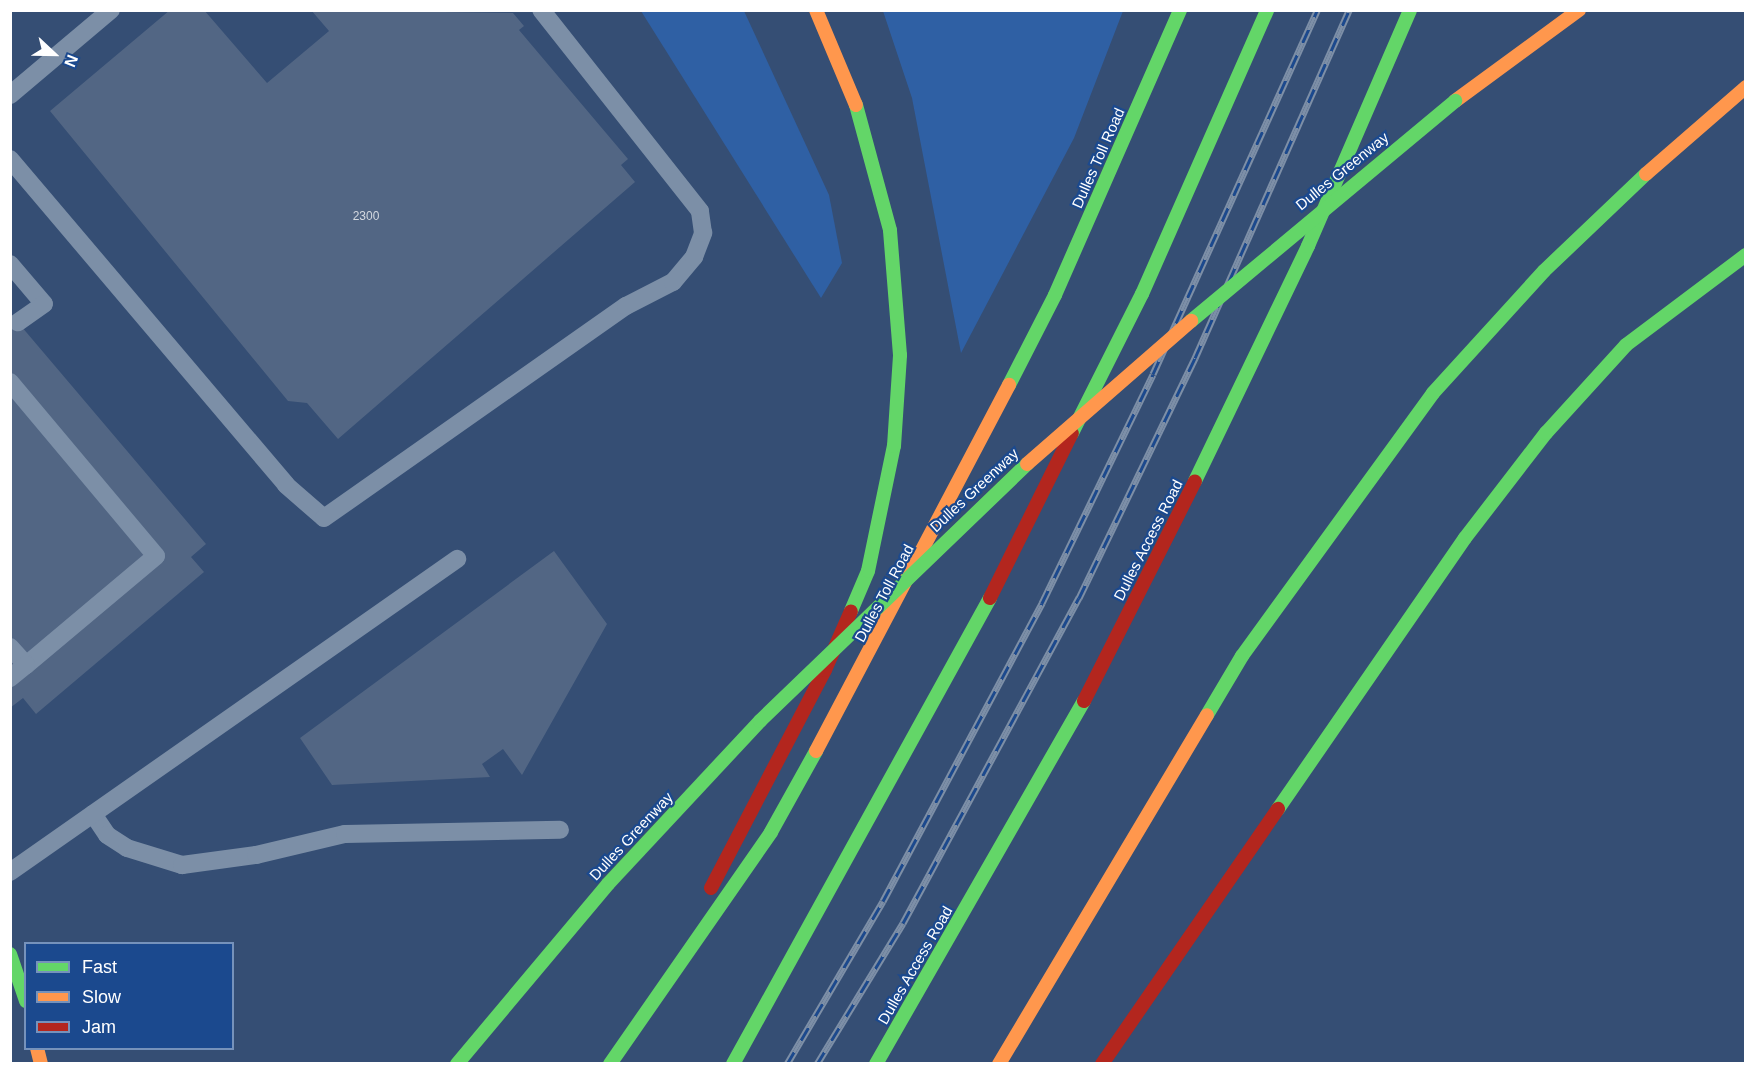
<!DOCTYPE html>
<style>
body{margin:0}
#map{position:relative;width:1756px;height:1074px;overflow:hidden;background:#354e74;font-family:Arial,sans-serif}
div>[style]{position:absolute}
.green>*{inset:0;background:#2f60a4}
.building>*{inset:0;background:#526684}
.lane>*{height:18px;margin:-9px;padding:0 9px;transform-origin:9px;border-radius:9px;background:#7c8fa7}
.fast>*{height:14px;margin:-7px;padding:0 7px;transform-origin:7px;border-radius:7px;background:#63d668}
.slow>*{height:14px;margin:-7px;padding:0 7px;transform-origin:7px;border-radius:7px;background:#ff974d}
.jam>*{height:14px;margin:-7px;padding:0 7px;transform-origin:7px;border-radius:7px;background:#b3261e}
.rail>*{height:7px;margin-top:-3.5px;transform-origin:0;background:repeating-linear-gradient(90deg,#1b498e 0 14px,#7d8fa7 0 28px);box-sizing:border-box;border-block:2px solid #7d8fa7}
.fast-bridge>*{height:14px;margin:-7px;padding:0 7px;transform-origin:7px;border-radius:7px;background:#63d668}
.slow-bridge>*{height:14px;margin:-7px;padding:0 7px;transform-origin:7px;border-radius:7px;background:#ff974d}
span{translate:-50% -50%;white-space:nowrap;text-align:center;line-height:1.15;-webkit-text-stroke:4.5px #1b498e;paint-order:stroke}
.number-label{font-size:12px;color:#d4d9e0}
.number-label span{-webkit-text-stroke-width:0}
.street-label{font-size:15px;color:#fff}
.frame{position:absolute;inset:0;border:12px solid #fff;pointer-events:none}
.legend{position:absolute;left:24px;top:942px;width:210px;height:108px;box-sizing:border-box;background:#1b498e;border:2px solid #7692bb;margin:0;padding:8px 10px;list-style:none;font-size:18px;color:#fff}
.legend li{display:flex;align-items:center;gap:12px;height:30px}
.legend b{width:30px;border:2px solid #7692bb}
.north{position:absolute;left:24px;top:24px;width:60px;height:60px;-webkit-text-stroke:4px #1b498e;paint-order:stroke;rotate:112deg;font-size:16px;font-weight:700;line-height:24px;text-align:center;color:#fff}
.north::after{content:'';display:block;margin:auto;width:21px;height:27px;background:#fff;clip-path:polygon(50% 0,100% 100%,50% 72%,0 100%)}
</style>
<div id="map">
<div class="green">
<i style="clip-path:polygon(641px 11px,744px 11px,829px 195px,842px 263px,821px 298px)"></i>
<i style="clip-path:polygon(883px 11px,1123px 11px,1074px 138px,961px 353px,912px 98px)"></i>
</div>
<div class="building">
<i style="clip-path:polygon(170px 10px,204px 10px,267px 83px,329px 31px,311px 10px,513px 13px,524px 26px,519px 30px,628px 159px,621px 165px,635px 182px,338px 439px,307px 403px,288px 401px,50px 111px)"></i>
<i style="clip-path:polygon(10px 313px,206px 544px,191px 557px,204px 572px,36px 714px,23px 698px,10px 708px)"></i>
<i style="clip-path:polygon(554px 551px,607px 624px,522px 775px,503px 749px,482px 764px,490px 777px,332px 785px,300px 738px)"></i>
</div>
<div class="lane">
<i style="left:10px;top:95px;width:132px;rotate:-40.1deg"></i>
<i style="left:10px;top:159px;width:427px;rotate:49.7deg"></i>
<i style="left:286px;top:485px;width:50px;rotate:41deg"></i>
<i style="left:324px;top:518px;width:369px;rotate:-35.1deg"></i>
<i style="left:626px;top:306px;width:53px;rotate:-27.1deg"></i>
<i style="left:673px;top:282px;width:33px;rotate:-50deg"></i>
<i style="left:694px;top:257px;width:26px;rotate:-69deg"></i>
<i style="left:703px;top:233px;width:22px;rotate:-98deg"></i>
<i style="left:700px;top:211px;width:256px;rotate:-128.3deg"></i>
<i style="left:10px;top:264px;width:52px;rotate:49.6deg"></i>
<i style="left:44px;top:304px;width:32px;rotate:145deg"></i>
<i style="left:10px;top:382px;width:227px;rotate:50deg"></i>
<i style="left:156px;top:556px;width:170px;rotate:140deg"></i>
<i style="left:10px;top:647px;width:24px;rotate:48deg"></i>
<i style="left:26px;top:665px;width:21px;rotate:141deg"></i>
<i style="left:93px;top:814px;width:25px;rotate:56deg"></i>
<i style="left:107px;top:835px;width:24px;rotate:33deg"></i>
<i style="left:127px;top:848px;width:58px;rotate:17.2deg"></i>
<i style="left:182px;top:865px;width:75px;rotate:-7.7deg"></i>
<i style="left:256px;top:855px;width:91px;rotate:-13.3deg"></i>
<i style="left:345px;top:834px;width:215px;rotate:-1.1deg"></i>
<i style="left:10px;top:872px;width:546px;rotate:-35deg"></i>
</div>
<div class="fast">
<i style="left:1009px;top:385px;width:101px;rotate:-62.9deg"></i>
<i style="left:1055px;top:295px;width:311px;rotate:-66.3deg"></i>
<i style="left:1072px;top:433px;width:156px;rotate:-63.3deg"></i>
<i style="left:1142px;top:294px;width:310px;rotate:-66.2deg"></i>
<i style="left:1195px;top:481px;width:261px;rotate:-64.3deg"></i>
<i style="left:1308px;top:246px;width:257px;rotate:-66.6deg"></i>
<i style="left:851px;top:611px;width:43px;rotate:-67deg"></i>
<i style="left:868px;top:571px;width:128px;rotate:-78.3deg"></i>
<i style="left:894px;top:446px;width:91px;rotate:-86.2deg"></i>
<i style="left:900px;top:355px;width:125px;rotate:-94.6deg"></i>
<i style="left:890px;top:230px;width:130px;rotate:-105.2deg"></i>
<i style="left:1207px;top:715px;width:69px;rotate:-59.3deg"></i>
<i style="left:1242px;top:656px;width:325px;rotate:-54deg"></i>
<i style="left:1433px;top:393px;width:165px;rotate:-47.7deg"></i>
<i style="left:1544px;top:271px;width:141px;rotate:-43.6deg"></i>
<i style="left:1278px;top:809px;width:329px;rotate:-55.4deg"></i>
<i style="left:1465px;top:538px;width:133px;rotate:-52.4deg"></i>
<i style="left:1546px;top:433px;width:119px;rotate:-47.7deg"></i>
<i style="left:1626px;top:345px;width:150px;rotate:-36.9deg"></i>
<i style="left:10px;top:954px;width:50px;rotate:71.2deg"></i>
<i style="left:457px;top:1064px;width:235px;rotate:-50deg"></i>
<i style="left:608px;top:884px;width:223px;rotate:-47deg"></i>
<i style="left:610px;top:1064px;width:282px;rotate:-55.2deg"></i>
<i style="left:771px;top:832px;width:93px;rotate:-60.9deg"></i>
<i style="left:733px;top:1064px;width:532px;rotate:-61.12deg"></i>
<i style="left:876px;top:1064px;width:418px;rotate:-60.2deg"></i>
</div>
<div class="slow">
<i style="left:816px;top:10px;width:103px;rotate:67.2deg"></i>
<i style="left:1455px;top:101px;width:154px;rotate:-36.3deg"></i>
<i style="left:1646px;top:174px;width:133px;rotate:-41deg"></i>
<i style="left:816px;top:751px;width:414px;rotate:-62.2deg"></i>
<i style="left:37px;top:1048px;width:16px;rotate:76deg"></i>
<i style="left:999px;top:1064px;width:406px;rotate:-59.2deg"></i>
</div>
<div class="jam">
<i style="left:990px;top:598px;width:184px;rotate:-63.6deg"></i>
<i style="left:1084px;top:701px;width:246px;rotate:-63.2deg"></i>
<i style="left:711px;top:888px;width:246px;rotate:-62.4deg"></i>
<i style="left:825px;top:670px;width:64px;rotate:-66.2deg"></i>
<i style="left:1102px;top:1064px;width:310px;rotate:-55.4deg"></i>
</div>
<div class="rail">
<i style="left:787px;top:1064px;width:189px;rotate:-59.5deg"></i>
<i style="left:883px;top:901px;width:338px;rotate:-61.9deg"></i>
<i style="left:1042px;top:603px;width:254px;rotate:-64.1deg"></i>
<i style="left:1153px;top:374px;width:399px;rotate:-65.7deg"></i>
<i style="left:817px;top:1064px;width:165px;rotate:-58.6deg"></i>
<i style="left:903px;top:923px;width:370px;rotate:-61.6deg"></i>
<i style="left:1079px;top:598px;width:267px;rotate:-64.2deg"></i>
<i style="left:1195px;top:358px;width:381px;rotate:-66.1deg"></i>
</div>
<div class="fast-bridge">
<i style="left:1191px;top:321px;width:344px;rotate:-39.8deg"></i>
<i style="left:760px;top:721px;width:371px;rotate:-43.9deg"></i>
</div>
<div class="slow-bridge">
<i style="left:1027px;top:464px;width:218px;rotate:-41.1deg"></i>
</div>
<div class="number-label">
<span style="left:366px;top:217px">2300</span>
</div>
<div class="street-label">
<span style="left:1098px;top:158px;rotate:-66deg">Dulles Toll Road</span>
<span style="left:1342px;top:171px;rotate:-39deg">Dulles Greenway</span>
<span style="left:974px;top:490px;rotate:-43deg">Dulles Greenway</span>
<span style="left:1148px;top:540px;rotate:-63deg">Dulles Access Road</span>
<span style="left:884px;top:593px;rotate:-62deg">Dulles Toll Road</span>
<span style="left:631px;top:836px;rotate:-47deg">Dulles Greenway</span>
<span style="left:915px;top:965px;rotate:-60deg">Dulles Access Road</span>
</div>
<div class="frame"></div>
<ul class="legend">
<li><b style="height:8px;background:#63d668"></b>Fast</li>
<li><b style="height:8px;background:#ff974d"></b>Slow</li>
<li><b style="height:8px;background:#b3261e"></b>Jam</li>
</ul>
<div class="north">N</div>
</div>
